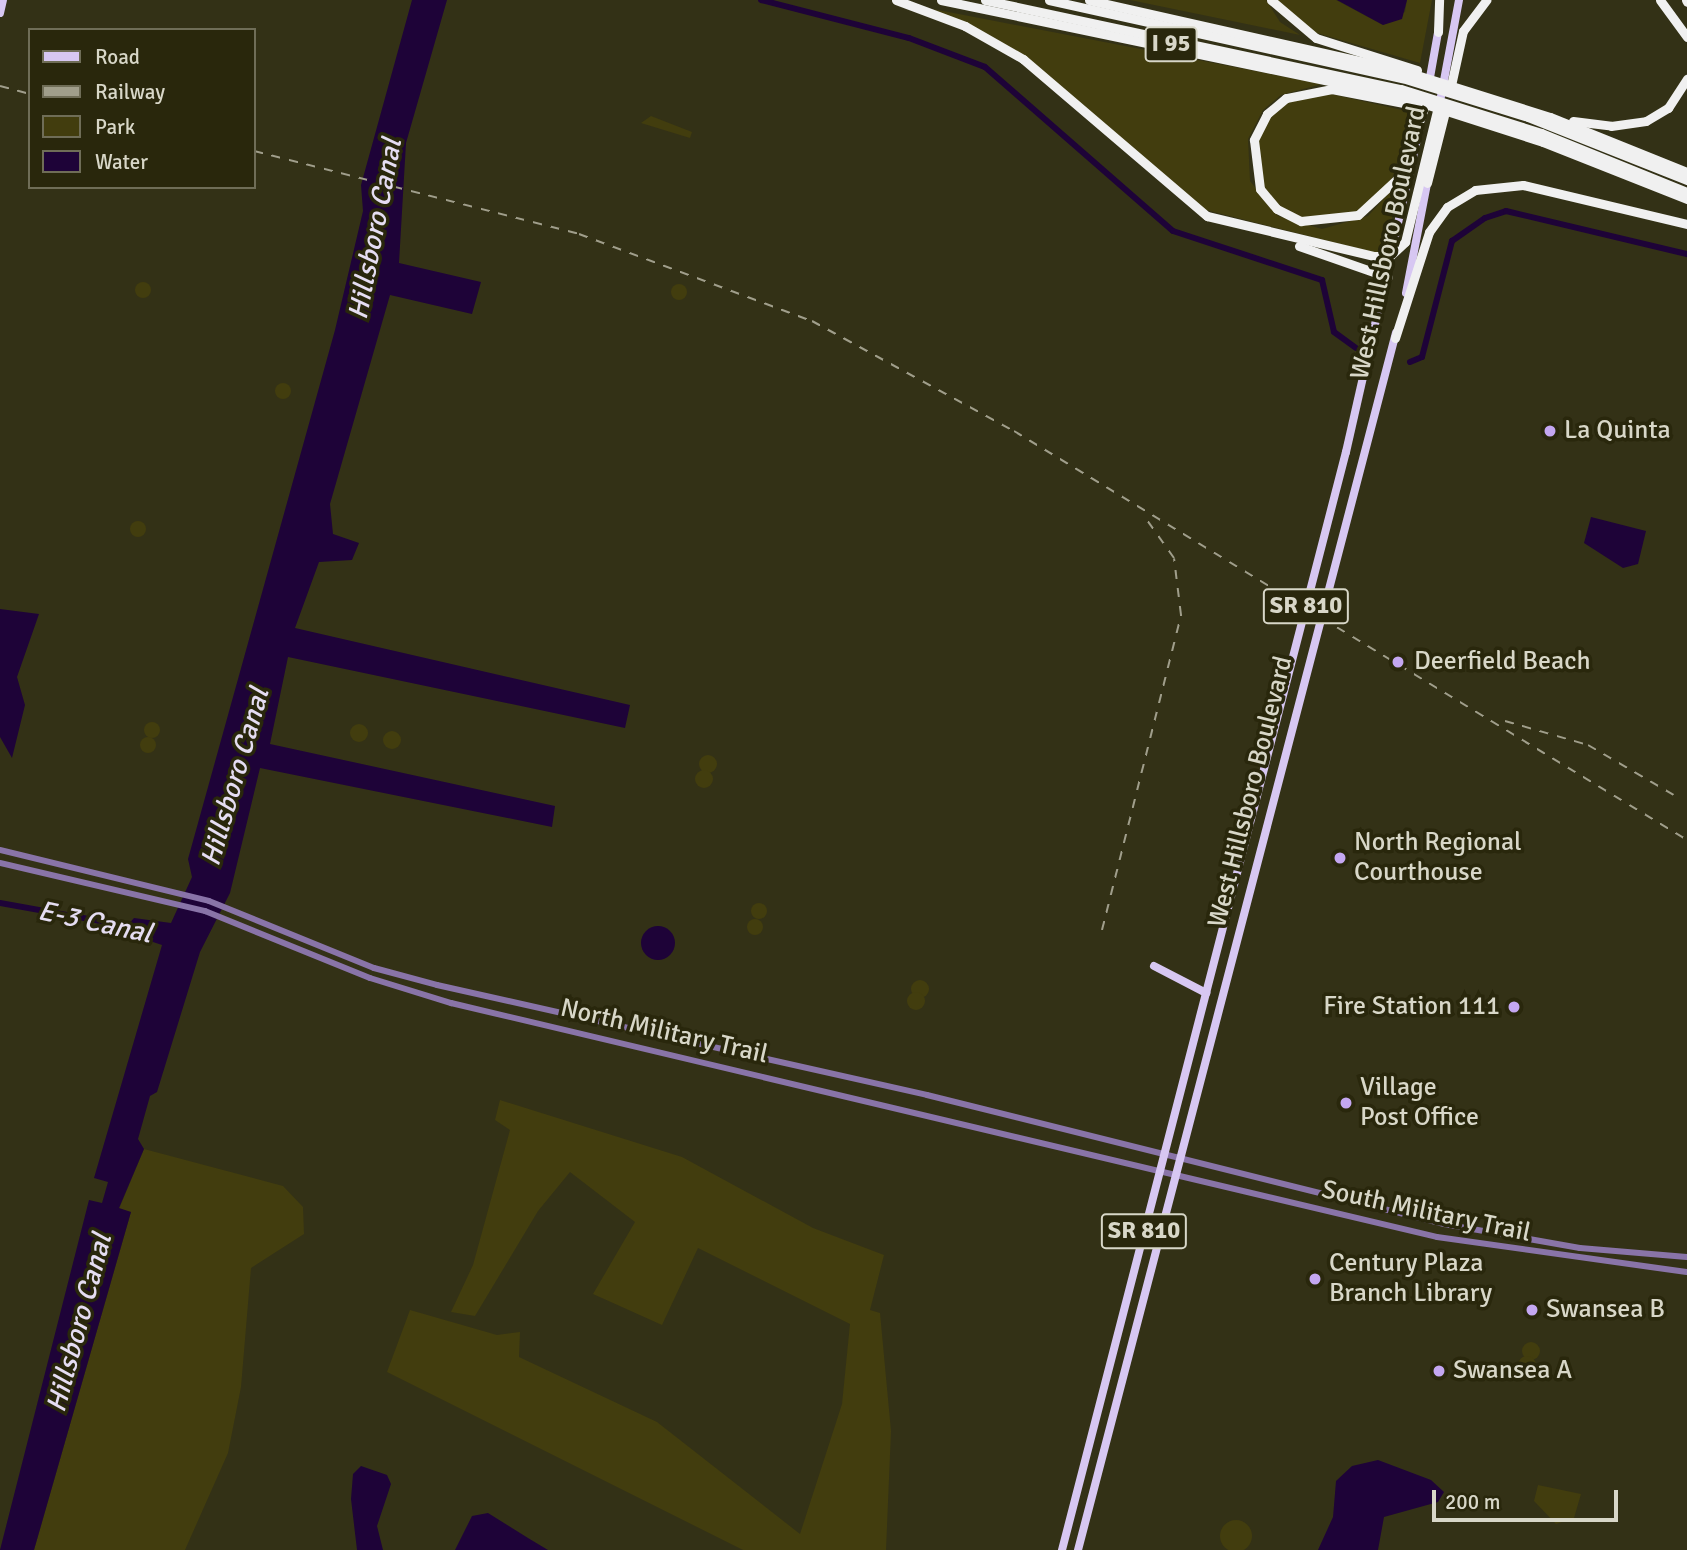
<!DOCTYPE html>
<style>
body{margin:0}
#map{position:relative;width:1687px;height:1550px;overflow:hidden;background:#333116;font-family:Signika,sans-serif}
div>[style]{position:absolute}
.green>*{inset:0;background:#423d0e}
.round{border-radius:50%}
.water>*{inset:0;background:#1e0338}
.canal>*{height:6px;margin:-3px;padding:0 3px;transform-origin:3px;border-radius:3px;background:#1e0338}
.minor>*{height:6px;margin:-3px;padding:0 3px;transform-origin:3px;border-radius:3px;background:#8974a8}
.major>*{height:8px;margin:-4px;padding:0 4px;transform-origin:4px;border-radius:4px;background:#d7c7f2}
.highway>*{height:9px;margin:-4.5px;padding:0 4.5px;transform-origin:4.5px;border-radius:4.5px;background:#f0f0f0}
.rail>*{height:2px;margin-top:-1px;transform-origin:0;background:repeating-linear-gradient(90deg,#a09e8b 0 9px,transparent 0 18px)}
.dots>*{width:19px;height:19px;translate:-50% -50%;box-sizing:border-box;border:4px solid #29270c;border-radius:50%}
span{translate:-50% -50%;white-space:nowrap;text-align:center;line-height:1.15;-webkit-text-stroke:7px #29270c;paint-order:stroke}
.shield-label span{padding:2px 5px;background:#29270c;border:2px solid;border-radius:5px;-webkit-text-stroke-width:0}
.shield-label{font-size:24px;color:#d8d7c8;font-weight:700}
.street-label{font-size:26px;color:#d8d7c8}
.poi-label{font-size:26px;color:#d8d7c8}
.left{translate:0 -50%;text-align:left}
.right{translate:-100% -50%;text-align:right}
.water-label{font-size:28px;color:#e5ddf2;font-style:italic}
.legend{position:absolute;left:28px;top:28px;width:228px;height:161px;box-sizing:border-box;background:#29270c;border:2px solid #6f6d57;margin:0;padding:9px 12px;list-style:none;font-size:21px;color:#d8d7c8}
.legend li{display:flex;align-items:center;gap:14px;height:35px}
.legend b{width:35px;border:2px solid #6f6d57}
.scale{position:absolute;left:1432px;top:1490px;width:186px;height:32px;box-sizing:border-box;border:4px solid #d8d7c8;border-top:0;padding-left:9px;font-size:21px;line-height:24px;white-space:nowrap;color:#d8d7c8;-webkit-text-stroke:5px #29270c;paint-order:stroke}
</style>
<div id="map">
<div class="green">
<i style="clip-path:polygon(1130px 0,1266px 0,1280px 22px,1300px 35px)"></i>
<i style="clip-path:polygon(1275px 0,1336px 0,1383px 25px,1405px 12px,1407px 0,1432px 0,1420px 63px,1310px 31px)"></i>
<i style="clip-path:polygon(933px 9px,1322px 84px,1281px 95px,1263px 110px,1248px 139px,1250px 181px,1278px 216px,1322px 229px,1368px 216px,1400px 181px,1384px 255px,1202px 209px,1022px 54px)"></i>
<i style="clip-path:polygon(1322px 92px,1411px 112px,1392px 180px,1357px 212px,1304px 219px,1281px 208px,1265px 190px,1255px 146px,1272px 112px,1286px 101px)"></i>
<i style="clip-path:polygon(651px 116px,692px 132px,690px 138px,641px 123px)"></i>
<i class="round" style="left:135px;top:282px;width:16px;height:16px"></i>
<i class="round" style="left:671px;top:284px;width:16px;height:16px"></i>
<i class="round" style="left:275px;top:383px;width:16px;height:16px"></i>
<i class="round" style="left:130px;top:521px;width:16px;height:16px"></i>
<i class="round" style="left:144px;top:722px;width:16px;height:16px"></i>
<i class="round" style="left:350px;top:724px;width:18px;height:18px"></i>
<i class="round" style="left:383px;top:731px;width:18px;height:18px"></i>
<i class="round" style="left:140px;top:737px;width:16px;height:16px"></i>
<i class="round" style="left:699px;top:755px;width:18px;height:18px"></i>
<i class="round" style="left:695px;top:770px;width:18px;height:18px"></i>
<i class="round" style="left:751px;top:903px;width:16px;height:16px"></i>
<i class="round" style="left:747px;top:919px;width:16px;height:16px"></i>
<i class="round" style="left:911px;top:980px;width:18px;height:18px"></i>
<i class="round" style="left:907px;top:992px;width:18px;height:18px"></i>
<i style="clip-path:polygon(500px 1100px,682px 1157px,813px 1228px,884px 1255px,870px 1310px,880px 1313px,891px 1431px,886px 1550px,743px 1550px,387px 1372px,410px 1310px,497px 1335px,520px 1332px,519px 1357px,657px 1422px,800px 1534px,842px 1404px,850px 1324px,698px 1248px,662px 1325px,593px 1294px,635px 1222px,570px 1172px,538px 1211px,475px 1316px,451px 1312px,473px 1265px,510px 1130px,495px 1120px)"></i>
<i style="clip-path:polygon(144px 1149px,283px 1186px,303px 1207px,304px 1234px,251px 1268px,241px 1387px,228px 1453px,185px 1550px,34px 1550px,131px 1212px,119px 1209px)"></i>
<i class="round" style="left:1522px;top:1342px;width:18px;height:18px"></i>
<i class="round" style="left:1518px;top:1356px;width:18px;height:18px"></i>
<i style="clip-path:polygon(1538px 1485px,1581px 1494px,1574px 1518px,1556px 1524px,1534px 1501px)"></i>
<i class="round" style="left:1220px;top:1520px;width:32px;height:32px"></i>
</div>
<div class="water">
<i style="clip-path:polygon(412px 0,447px 0,406px 143px,399px 263px,481px 282px,472px 314px,390px 295px,330px 504px,333px 534px,359px 543px,352px 560px,319px 562px,295px 628px,630px 705px,625px 728px,288px 657px,270px 744px,555px 806px,552px 827px,260px 768px,230px 893px,200px 952px,157px 1092px,150px 1096px,138px 1139px,144px 1149px,119px 1208px,131px 1212px,34px 1550px,0 1550px,89px 1200px,102px 1203px,108px 1182px,94px 1178px,162px 945px,132px 935px,127px 926px,134px 918px,171px 923px,192px 877px,188px 859px,335px 330px,363px 211px,361px 185px)"></i>
<i style="clip-path:polygon(1337px 0,1407px 0,1402px 19px,1383px 25px)"></i>
<i style="clip-path:polygon(1591px 517px,1646px 531px,1638px 564px,1623px 568px,1584px 543px)"></i>
<i style="clip-path:polygon(0 609px,39px 614px,17px 677px,25px 705px,12px 758px,0 737px)"></i>
<i class="round" style="left:641px;top:926px;width:34px;height:34px"></i>
<i style="clip-path:polygon(1378px 1460px,1431px 1480px,1444px 1492px,1438px 1502px,1384px 1517px,1378px 1550px,1318px 1550px,1333px 1517px,1336px 1481px,1352px 1466px)"></i>
<i style="clip-path:polygon(361px 1466px,387px 1475px,391px 1484px,377px 1526px,383px 1550px,357px 1550px,351px 1499px,353px 1474px)"></i>
<i style="clip-path:polygon(488px 1513px,528px 1538px,548px 1550px,455px 1550px,472px 1516px)"></i>
</div>
<div class="canal">
<i style="left:761px;top:0;width:153px;rotate:14.4deg"></i>
<i style="left:909px;top:38px;width:81px;rotate:20.9deg"></i>
<i style="left:985px;top:67px;width:249px;rotate:41.1deg"></i>
<i style="left:1173px;top:231px;width:157px;rotate:18.2deg"></i>
<i style="left:1322px;top:280px;width:53px;rotate:77deg"></i>
<i style="left:1334px;top:332px;width:27px;rotate:36deg"></i>
<i style="left:1410px;top:362px;width:13px;rotate:-23deg"></i>
<i style="left:1422px;top:357px;width:120px;rotate:-75.5deg"></i>
<i style="left:1452px;top:241px;width:40px;rotate:-34.9deg"></i>
<i style="left:1485px;top:218px;width:22px;rotate:-18deg"></i>
<i style="left:1506px;top:211px;width:186px;rotate:13.4deg"></i>
<i style="left:0;top:903px;width:135px;rotate:10.2deg"></i>
</div>
<div class="minor">
<i style="left:0;top:850px;width:215px;rotate:13.7deg"></i>
<i style="left:209px;top:901px;width:178px;rotate:22.1deg"></i>
<i style="left:374px;top:968px;width:65px;rotate:15.1deg"></i>
<i style="left:437px;top:985px;width:502px;rotate:12.65deg"></i>
<i style="left:927px;top:1095px;width:533px;rotate:14.01deg"></i>
<i style="left:1444px;top:1224px;width:138px;rotate:10deg"></i>
<i style="left:1580px;top:1248px;width:107px;rotate:4.8deg"></i>
<i style="left:0;top:863px;width:211px;rotate:13.2deg"></i>
<i style="left:205px;top:911px;width:178px;rotate:22.1deg"></i>
<i style="left:370px;top:978px;width:85px;rotate:17.2deg"></i>
<i style="left:451px;top:1003px;width:1013px;rotate:13.35deg"></i>
<i style="left:1437px;top:1237px;width:252px;rotate:8deg"></i>
</div>
<div class="major">
<i style="left:0;top:13px;width:13px;rotate:-77deg"></i>
<i style="left:1429px;top:83px;width:57px;rotate:-79.9deg"></i>
<i style="left:1439px;top:107px;width:109px;rotate:-79.4deg"></i>
<i style="left:1406px;top:293px;width:116px;rotate:-79.1deg"></i>
<i style="left:1154px;top:966px;width:59px;rotate:27.4deg"></i>
<i style="left:1062px;top:1550px;width:1134px;rotate:-75.5deg"></i>
<i style="left:1346px;top:452px;width:330px;rotate:-77.2deg"></i>
<i style="left:1078px;top:1550px;width:1258px;rotate:-75.36deg"></i>
</div>
<div class="highway">
<i style="left:896px;top:0;width:74px;rotate:20.6deg"></i>
<i style="left:965px;top:26px;width:67px;rotate:29.6deg"></i>
<i style="left:1023px;top:59px;width:242px;rotate:40.5deg"></i>
<i style="left:1207px;top:216px;width:171px;rotate:13.5deg"></i>
<i style="left:1373px;top:256px;width:17px"></i>
<i style="left:1390px;top:256px;width:21px;rotate:-43deg"></i>
<i style="left:1405px;top:242px;width:143px;rotate:-76.3deg"></i>
<i style="left:941px;top:0;width:469px;rotate:11.8deg"></i>
<i style="left:1400px;top:96px;width:150px;rotate:17.8deg"></i>
<i style="left:1543px;top:142px;width:155px;rotate:21.6deg"></i>
<i style="left:985px;top:0;width:425px;rotate:12.1deg"></i>
<i style="left:1401px;top:89px;width:147px;rotate:17.4deg"></i>
<i style="left:1541px;top:133px;width:157px;rotate:22deg"></i>
<i style="left:1049px;top:0;width:362px;rotate:12.5deg"></i>
<i style="left:1402px;top:78px;width:132px;rotate:17.2deg"></i>
<i style="left:1528px;top:117px;width:171px;rotate:21.6deg"></i>
<i style="left:1089px;top:0;width:323px;rotate:12.7deg"></i>
<i style="left:1404px;top:71px;width:153px;rotate:17.5deg"></i>
<i style="left:1550px;top:117px;width:148px;rotate:21.9deg"></i>
<i style="left:1271px;top:0;width:59px;rotate:40.2deg"></i>
<i style="left:1316px;top:38px;width:106px;rotate:17.6deg"></i>
<i style="left:1660px;top:0;width:46px;rotate:53.9deg"></i>
<i style="left:1686px;top:0;width:2px;rotate:63deg"></i>
<i style="left:1438px;top:32px;width:32px;rotate:-88deg"></i>
<i style="left:1450px;top:90px;width:60px;rotate:-77.6deg"></i>
<i style="left:1463px;top:31px;width:39px;rotate:-53deg"></i>
<i style="left:1414px;top:105px;width:84px;rotate:-169deg"></i>
<i style="left:1332px;top:89px;width:47px;rotate:168.9deg"></i>
<i style="left:1286px;top:98px;width:25px;rotate:140deg"></i>
<i style="left:1267px;top:114px;width:29px;rotate:117deg"></i>
<i style="left:1254px;top:140px;width:49px;rotate:83deg"></i>
<i style="left:1260px;top:189px;width:26px;rotate:50deg"></i>
<i style="left:1277px;top:209px;width:27px;rotate:27deg"></i>
<i style="left:1301px;top:221px;width:57px;rotate:-6deg"></i>
<i style="left:1358px;top:215px;width:56px;rotate:-42.8deg"></i>
<i style="left:1399px;top:177px;width:73px;rotate:-70.1deg"></i>
<i style="left:1573px;top:121px;width:38px;rotate:7deg"></i>
<i style="left:1611px;top:126px;width:35px;rotate:-8deg"></i>
<i style="left:1646px;top:121px;width:26px;rotate:-31deg"></i>
<i style="left:1668px;top:108px;width:35px;rotate:-57deg"></i>
<i style="left:1427px;top:183px;width:81px;rotate:-75.8deg"></i>
<i style="left:1299px;top:246px;width:94px;rotate:19.2deg"></i>
<i style="left:1395px;top:338px;width:111px;rotate:-72.2deg"></i>
<i style="left:1429px;top:232px;width:31px;rotate:-54deg"></i>
<i style="left:1447px;top:207px;width:33px;rotate:-31deg"></i>
<i style="left:1475px;top:190px;width:48px;rotate:-5.9deg"></i>
<i style="left:1523px;top:185px;width:169px;rotate:13.4deg"></i>
</div>
<div class="rail">
<i style="left:0;top:86px;width:31px;rotate:15deg"></i>
<i style="left:254px;top:151px;width:335px;rotate:14.3deg"></i>
<i style="left:579px;top:234px;width:249px;rotate:20.5deg"></i>
<i style="left:812px;top:321px;width:230px;rotate:28.6deg"></i>
<i style="left:1014px;top:431px;width:788px;rotate:31.29deg"></i>
<i style="left:1505px;top:721px;width:86px;rotate:16.1deg"></i>
<i style="left:1588px;top:745px;width:99px;rotate:30.2deg"></i>
<i style="left:1102px;top:930px;width:325px;rotate:-75.9deg"></i>
<i style="left:1181px;top:615px;width:57px;rotate:-97deg"></i>
<i style="left:1174px;top:558px;width:52px;rotate:-125.5deg"></i>
</div>
<div class="dots">
<i style="left:1550px;top:431px;background:#c4a7f1"></i>
<i style="left:1398px;top:662px;background:#c4a7f1"></i>
<i style="left:1340px;top:858px;background:#c4a7f1"></i>
<i style="left:1514px;top:1007px;background:#c4a7f1"></i>
<i style="left:1346px;top:1103px;background:#c4a7f1"></i>
<i style="left:1315px;top:1279px;background:#c4a7f1"></i>
<i style="left:1532px;top:1310px;background:#c4a7f1"></i>
<i style="left:1439px;top:1371px;background:#c4a7f1"></i>
</div>
<div class="shield-label">
<span style="left:1171px;top:44px">I 95</span>
<span style="left:1306px;top:606px">SR 810</span>
<span style="left:1144px;top:1231px">SR 810</span>
</div>
<div class="street-label">
<span style="left:1389px;top:243px;rotate:-78deg">West Hillsboro Boulevard</span>
<span style="left:1251px;top:792px;rotate:-76deg">West Hillsboro Boulevard</span>
<span style="left:664px;top:1032px;rotate:13deg">North Military Trail</span>
<span style="left:1426px;top:1212px;rotate:12deg">South Military Trail</span>
</div>
<div class="poi-label">
<span class="left" style="left:1564px;top:431px">La Quinta</span>
<span class="left" style="left:1414px;top:662px">Deerfield Beach</span>
<span class="left" style="left:1354px;top:858px">North Regional<br>Courthouse</span>
<span class="right" style="left:1500px;top:1007px">Fire Station 111</span>
<span class="left" style="left:1360px;top:1103px">Village<br>Post Office</span>
<span class="left" style="left:1329px;top:1279px">Century Plaza<br>Branch Library</span>
<span class="left" style="left:1546px;top:1310px">Swansea B</span>
<span class="left" style="left:1453px;top:1371px">Swansea A</span>
</div>
<div class="water-label">
<span style="left:375px;top:229px;rotate:-79deg">Hillsboro Canal</span>
<span style="left:235px;top:777px;rotate:-74deg">Hillsboro Canal</span>
<span style="left:95px;top:922px;rotate:12deg">E-3 Canal</span>
<span style="left:79px;top:1323px;rotate:-75deg">Hillsboro Canal</span>
</div>
<ul class="legend">
<li><b style="height:9px;background:#d7c7f2"></b>Road</li>
<li><b style="height:9px;background:#a09e8b"></b>Railway</li>
<li><b style="height:19px;background:#423d0e"></b>Park</li>
<li><b style="height:19px;background:#1e0338"></b>Water</li>
</ul>
<div class="scale">200 m</div>
</div>
